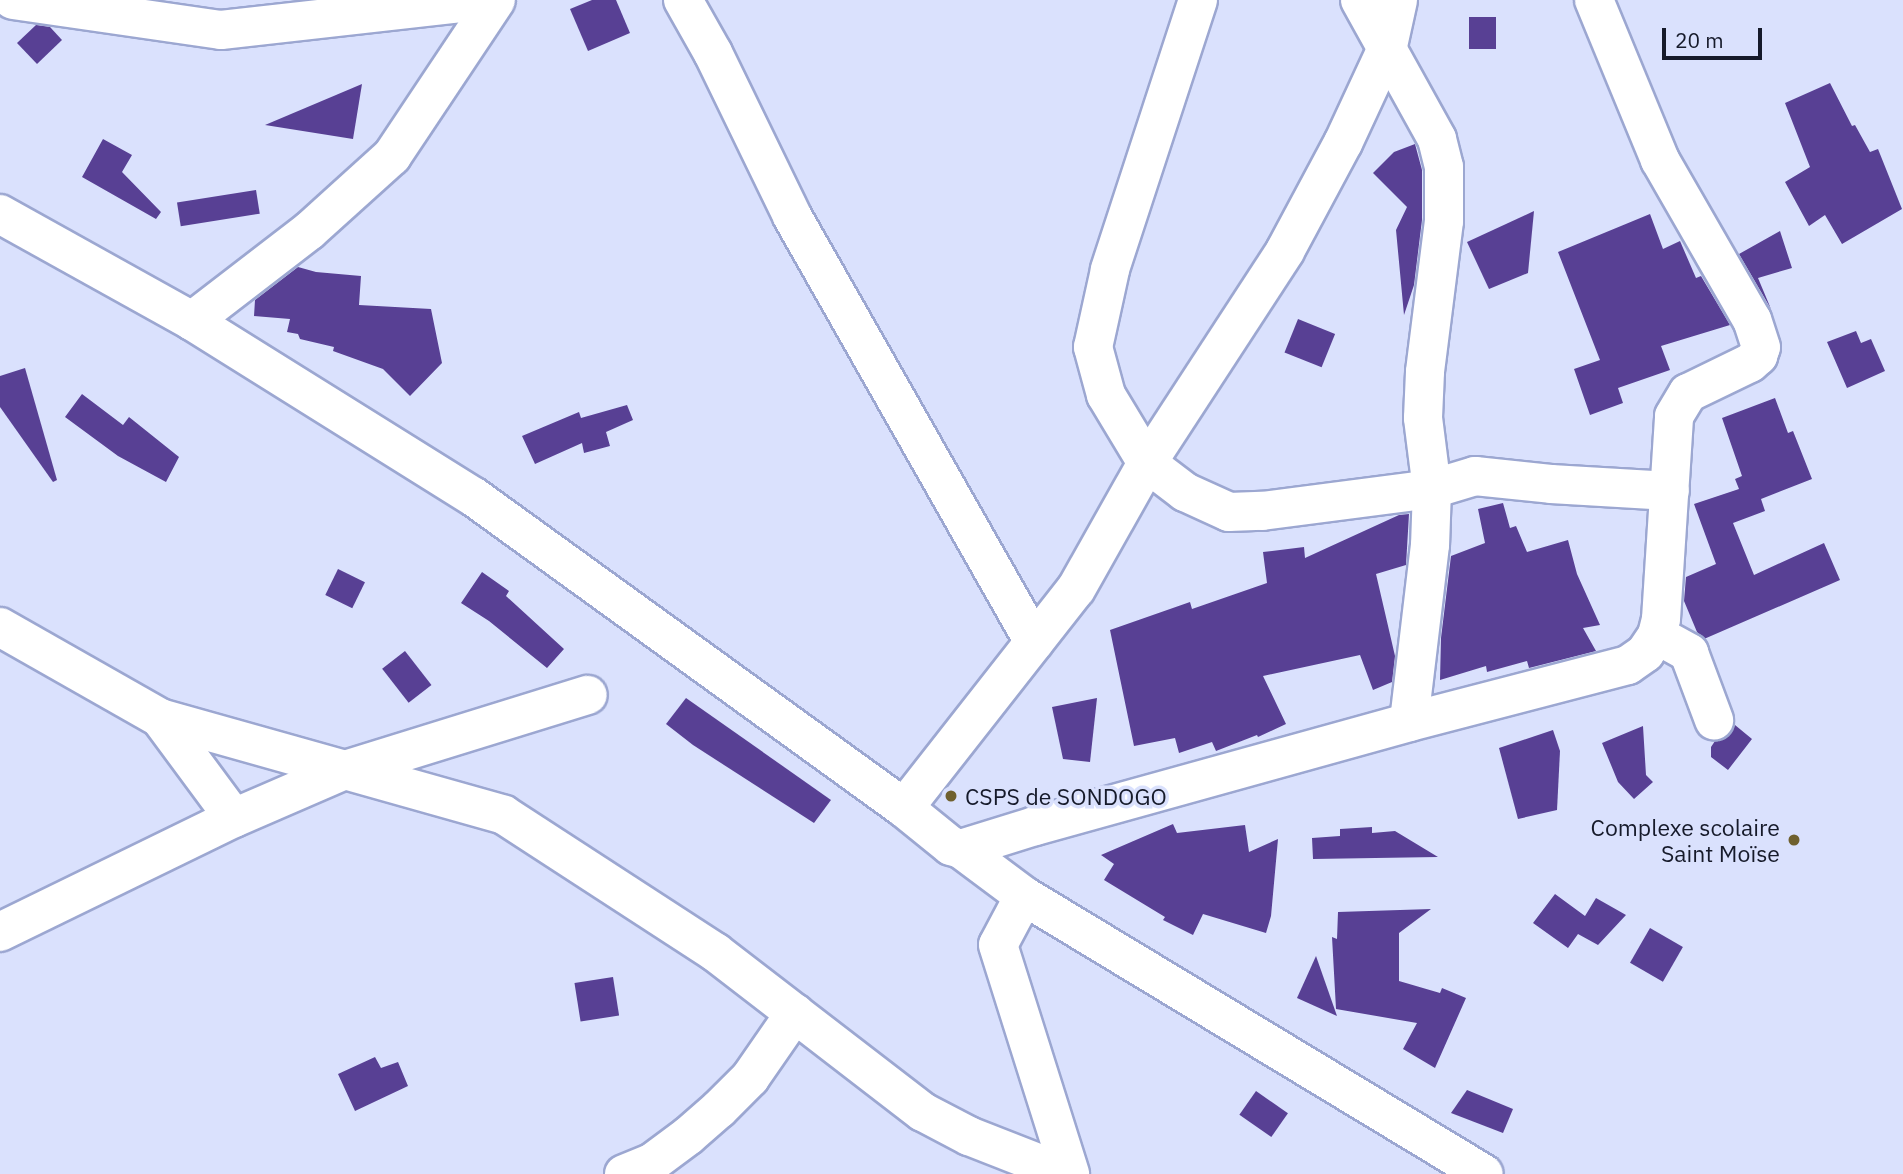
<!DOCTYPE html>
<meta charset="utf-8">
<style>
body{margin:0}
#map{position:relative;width:1903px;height:1174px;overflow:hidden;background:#dae1fd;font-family:"IBM Plex Sans",sans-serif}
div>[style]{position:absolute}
.building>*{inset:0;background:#584094;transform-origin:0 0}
.roads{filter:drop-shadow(2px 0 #9ca7d1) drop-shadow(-2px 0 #9ca7d1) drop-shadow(0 2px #9ca7d1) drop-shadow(0 -2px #9ca7d1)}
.minor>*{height:38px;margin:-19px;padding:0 19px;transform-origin:19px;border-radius:19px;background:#fff}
.dots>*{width:19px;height:19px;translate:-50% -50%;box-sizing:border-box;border:4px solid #dae1fd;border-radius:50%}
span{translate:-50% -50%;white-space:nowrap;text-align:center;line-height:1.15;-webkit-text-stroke:7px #dae1fd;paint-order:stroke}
.poi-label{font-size:23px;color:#161a2a}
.left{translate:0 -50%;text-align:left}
.right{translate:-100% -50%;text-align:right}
.scale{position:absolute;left:1662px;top:28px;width:100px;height:32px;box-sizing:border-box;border:4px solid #161a2a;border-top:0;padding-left:9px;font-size:21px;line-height:24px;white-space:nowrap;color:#161a2a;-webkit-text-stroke:5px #dae1fd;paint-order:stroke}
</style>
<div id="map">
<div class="building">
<i style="clip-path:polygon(592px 0,616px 0,630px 33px,588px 51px,570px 9px)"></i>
<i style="left:1469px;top:17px;width:27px;height:32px"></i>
<i style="clip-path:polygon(36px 25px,50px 27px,62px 40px,37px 64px,17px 43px)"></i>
<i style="clip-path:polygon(1830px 83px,1852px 126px,1855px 125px,1870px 152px,1878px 149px,1902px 209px,1842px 244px,1825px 215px,1809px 226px,1785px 182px,1810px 167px,1785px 103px)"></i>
<i style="clip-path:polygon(362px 84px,353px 139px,265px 125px)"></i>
<i style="clip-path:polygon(103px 139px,132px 155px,122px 172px,161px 212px,156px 219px,82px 177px)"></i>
<i style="clip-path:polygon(1415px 144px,1422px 170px,1422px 220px,1414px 285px,1404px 315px,1396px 230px,1407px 207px,1373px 173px,1394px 152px)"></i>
<i style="left:256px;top:190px;width:24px;height:80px;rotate:81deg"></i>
<i style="clip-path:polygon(1534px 211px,1528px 273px,1489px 289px,1467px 242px)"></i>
<i style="clip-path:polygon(1650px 214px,1663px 249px,1680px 241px,1696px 278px,1701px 276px,1730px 325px,1661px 346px,1670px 370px,1618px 388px,1623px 403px,1590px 415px,1574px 369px,1600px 360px,1558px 252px)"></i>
<i style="clip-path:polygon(1780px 231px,1792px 268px,1758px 278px,1771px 309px,1739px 254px)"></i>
<i style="clip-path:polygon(298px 267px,316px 272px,361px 276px,359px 305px,431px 309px,442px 363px,410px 396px,383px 369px,333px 351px,334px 347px,300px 339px,298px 334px,287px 332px,290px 319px,254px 316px,255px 300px)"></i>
<i style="left:1298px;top:319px;width:40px;height:36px;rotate:22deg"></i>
<i style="clip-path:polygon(1856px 331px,1861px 343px,1871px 339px,1885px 371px,1847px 388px,1827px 342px)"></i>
<i style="clip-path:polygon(25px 368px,57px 480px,53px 482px,0 407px,0 376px)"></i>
<i style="clip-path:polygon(82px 394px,123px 425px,129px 417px,179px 457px,166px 482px,118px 456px,65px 417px)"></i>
<i style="clip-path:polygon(1775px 398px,1788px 433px,1793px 431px,1812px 479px,1761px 499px,1765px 511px,1733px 523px,1754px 575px,1824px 543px,1840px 580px,1704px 639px,1697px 632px,1684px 601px,1686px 577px,1716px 564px,1694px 504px,1739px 489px,1735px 479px,1742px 476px,1722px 418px)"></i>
<i style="clip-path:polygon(627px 405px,633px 420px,606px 432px,610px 446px,584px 453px,582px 443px,535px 464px,522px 436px,579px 412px,581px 418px)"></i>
<i style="clip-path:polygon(1503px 503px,1510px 528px,1516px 526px,1527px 552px,1568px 540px,1577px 574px,1600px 625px,1583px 628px,1596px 651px,1529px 668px,1527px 661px,1487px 672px,1486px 666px,1440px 680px,1441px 638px,1451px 556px,1485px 543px,1478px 509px)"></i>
<i style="clip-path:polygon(1409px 514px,1406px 565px,1376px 574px,1395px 656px,1392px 682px,1373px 690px,1360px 655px,1263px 676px,1286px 724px,1258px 737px,1257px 735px,1216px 751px,1212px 742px,1179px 753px,1175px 738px,1134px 746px,1110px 630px,1190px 602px,1192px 609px,1267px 583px,1263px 552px,1304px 547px,1305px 558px,1399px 515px)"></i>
<i style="left:338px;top:569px;width:30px;height:29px;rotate:26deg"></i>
<i style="clip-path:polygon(482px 572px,509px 591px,506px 596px,564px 649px,547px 668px,489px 621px,461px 603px)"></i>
<i style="left:405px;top:651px;width:43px;height:29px;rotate:52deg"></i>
<i style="clip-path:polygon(686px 698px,831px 800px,814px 823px,693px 745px,666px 724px)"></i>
<i style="clip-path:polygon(1097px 698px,1090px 762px,1063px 759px,1052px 707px)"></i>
<i style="clip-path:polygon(1735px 725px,1752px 739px,1728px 770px,1711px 757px,1711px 747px,1715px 741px,1730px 734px)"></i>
<i style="clip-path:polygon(1643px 726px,1646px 775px,1653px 782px,1634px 799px,1618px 782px,1602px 743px)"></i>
<i style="clip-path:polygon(1553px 730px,1560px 751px,1557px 810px,1518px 819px,1499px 748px)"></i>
<i style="clip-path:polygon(1173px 824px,1177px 833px,1245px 825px,1249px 852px,1278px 839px,1271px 916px,1266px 933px,1203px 914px,1193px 935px,1163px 920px,1165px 917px,1104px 880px,1114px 864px,1101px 855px)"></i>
<i style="clip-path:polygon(1372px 827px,1372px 833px,1395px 831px,1438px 857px,1313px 859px,1312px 838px,1340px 836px,1340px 829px)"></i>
<i style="clip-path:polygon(1555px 894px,1585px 916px,1596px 898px,1626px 915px,1598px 945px,1578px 934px,1568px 948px,1533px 923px)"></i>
<i style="clip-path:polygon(1431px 909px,1399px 933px,1399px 981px,1440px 993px,1442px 988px,1466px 998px,1435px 1068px,1403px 1049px,1417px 1023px,1336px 1009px,1332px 937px,1337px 939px,1338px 912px)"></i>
<i style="left:1650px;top:928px;width:38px;height:40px;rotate:30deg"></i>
<i style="clip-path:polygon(1316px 956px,1337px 1016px,1297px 998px)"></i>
<i style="left:613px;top:977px;width:39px;height:39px;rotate:81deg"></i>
<i style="clip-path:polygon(375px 1057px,381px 1068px,398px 1062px,408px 1086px,355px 1111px,338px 1074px)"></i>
<i style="clip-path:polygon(1467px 1090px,1513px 1109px,1503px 1133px,1451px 1113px)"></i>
<i style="left:1256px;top:1091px;width:39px;height:29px;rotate:35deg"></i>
</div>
<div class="roads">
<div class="minor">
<i style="left:13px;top:0;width:210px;rotate:8.2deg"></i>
<i style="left:221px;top:30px;width:268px;rotate:-6.4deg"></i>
<i style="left:683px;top:0;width:61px;rotate:60.5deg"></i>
<i style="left:713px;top:53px;width:181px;rotate:64.1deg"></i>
<i style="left:792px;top:216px;width:490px;rotate:60.4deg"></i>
<i style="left:1198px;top:0;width:284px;rotate:108.1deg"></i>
<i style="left:1110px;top:270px;width:79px;rotate:102.4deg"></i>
<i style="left:1093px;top:347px;width:50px;rotate:74.8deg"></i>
<i style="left:1106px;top:395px;width:79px;rotate:58.9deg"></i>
<i style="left:1147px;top:463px;width:48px;rotate:37.3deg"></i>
<i style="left:1185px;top:492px;width:48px;rotate:24.4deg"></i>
<i style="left:1229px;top:512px;width:33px;rotate:-2deg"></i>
<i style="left:1262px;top:511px;width:171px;rotate:-7.4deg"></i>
<i style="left:1432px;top:489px;width:45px;rotate:-16.8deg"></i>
<i style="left:1475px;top:476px;width:76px;rotate:6deg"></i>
<i style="left:1551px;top:484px;width:119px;rotate:3.4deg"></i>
<i style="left:1360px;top:0;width:159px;rotate:61deg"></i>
<i style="left:1437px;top:139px;width:29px;rotate:76deg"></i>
<i style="left:1444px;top:167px;width:54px;rotate:90deg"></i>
<i style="left:1444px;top:221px;width:152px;rotate:97.2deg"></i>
<i style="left:1425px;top:372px;width:46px;rotate:92.5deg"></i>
<i style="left:1423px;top:418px;width:72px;rotate:82.8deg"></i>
<i style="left:1432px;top:489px;width:56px;rotate:92deg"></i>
<i style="left:1430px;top:545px;width:178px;rotate:96.8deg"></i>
<i style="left:0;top:214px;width:220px;rotate:29.1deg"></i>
<i style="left:192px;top:321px;width:332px;rotate:32deg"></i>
<i style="left:474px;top:497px;width:531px;rotate:35.88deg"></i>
<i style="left:904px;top:808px;width:60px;rotate:39deg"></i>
<i style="left:951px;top:846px;width:10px;rotate:17deg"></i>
<i style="left:961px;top:849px;width:79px;rotate:36.7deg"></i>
<i style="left:1024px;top:896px;width:537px;rotate:31.15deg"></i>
<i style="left:192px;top:321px;width:148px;rotate:-37.6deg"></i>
<i style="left:309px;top:231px;width:112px;rotate:-42.1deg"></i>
<i style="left:392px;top:156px;width:187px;rotate:-56.3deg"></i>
<i style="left:0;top:627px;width:184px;rotate:29.6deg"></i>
<i style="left:160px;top:718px;width:124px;rotate:53.5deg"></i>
<i style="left:1657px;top:635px;width:37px;rotate:29deg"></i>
<i style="left:1689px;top:653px;width:72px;rotate:69.5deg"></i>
<i style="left:160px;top:718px;width:357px;rotate:15.7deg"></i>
<i style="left:504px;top:815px;width:252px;rotate:33deg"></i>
<i style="left:715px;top:952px;width:262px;rotate:37.6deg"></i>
<i style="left:923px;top:1112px;width:52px;rotate:27.6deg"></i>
<i style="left:969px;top:1136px;width:104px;rotate:21.4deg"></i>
<i style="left:904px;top:808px;width:278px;rotate:-51.9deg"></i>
<i style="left:1076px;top:589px;width:145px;rotate:-60.6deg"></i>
<i style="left:1147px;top:463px;width:253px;rotate:-56.9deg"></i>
<i style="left:1285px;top:251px;width:123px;rotate:-61.8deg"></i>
<i style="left:1343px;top:143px;width:107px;rotate:-65.1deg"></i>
<i style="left:1388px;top:46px;width:47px;rotate:-77.7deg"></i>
<i style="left:961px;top:849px;width:77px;rotate:-17.3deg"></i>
<i style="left:1035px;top:826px;width:388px;rotate:-15.5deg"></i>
<i style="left:1409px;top:722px;width:226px;rotate:-14.6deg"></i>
<i style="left:1628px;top:665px;width:21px;rotate:-35deg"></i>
<i style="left:1645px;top:653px;width:22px;rotate:-56deg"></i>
<i style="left:1657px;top:635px;width:16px;rotate:-76deg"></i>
<i style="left:1661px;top:619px;width:203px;rotate:-86.3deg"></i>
<i style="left:1674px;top:416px;width:27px;rotate:-59deg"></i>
<i style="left:1688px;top:393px;width:69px;rotate:-25.8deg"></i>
<i style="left:1750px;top:363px;width:11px;rotate:-41deg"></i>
<i style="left:1758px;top:356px;width:9px;rotate:-72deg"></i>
<i style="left:1761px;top:347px;width:28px;rotate:-108deg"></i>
<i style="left:1752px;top:320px;width:185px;rotate:-119.9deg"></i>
<i style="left:1660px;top:160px;width:173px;rotate:-112.4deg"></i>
<i style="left:1024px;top:896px;width:55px;rotate:118deg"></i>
<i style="left:998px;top:945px;width:240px;rotate:72.5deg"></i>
<i style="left:0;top:932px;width:260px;rotate:-26deg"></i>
<i style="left:234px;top:818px;width:121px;rotate:-23.4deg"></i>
<i style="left:345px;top:770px;width:254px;rotate:-17.2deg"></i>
<i style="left:624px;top:1174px;width:31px;rotate:-22deg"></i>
<i style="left:653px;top:1162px;width:44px;rotate:-36.6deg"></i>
<i style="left:688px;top:1136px;width:41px;rotate:-41.1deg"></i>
<i style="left:719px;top:1109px;width:44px;rotate:-45deg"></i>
<i style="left:750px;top:1078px;width:79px;rotate:-55.3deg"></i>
</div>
</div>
<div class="dots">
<i style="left:951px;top:796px;background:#6f602e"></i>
<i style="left:1794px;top:840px;background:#6f602e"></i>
</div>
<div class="poi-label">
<span class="left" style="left:965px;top:796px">CSPS de SONDOGO</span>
<span class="right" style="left:1780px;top:840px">Complexe scolaire<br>Saint Moïse</span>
</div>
<div class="scale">20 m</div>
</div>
